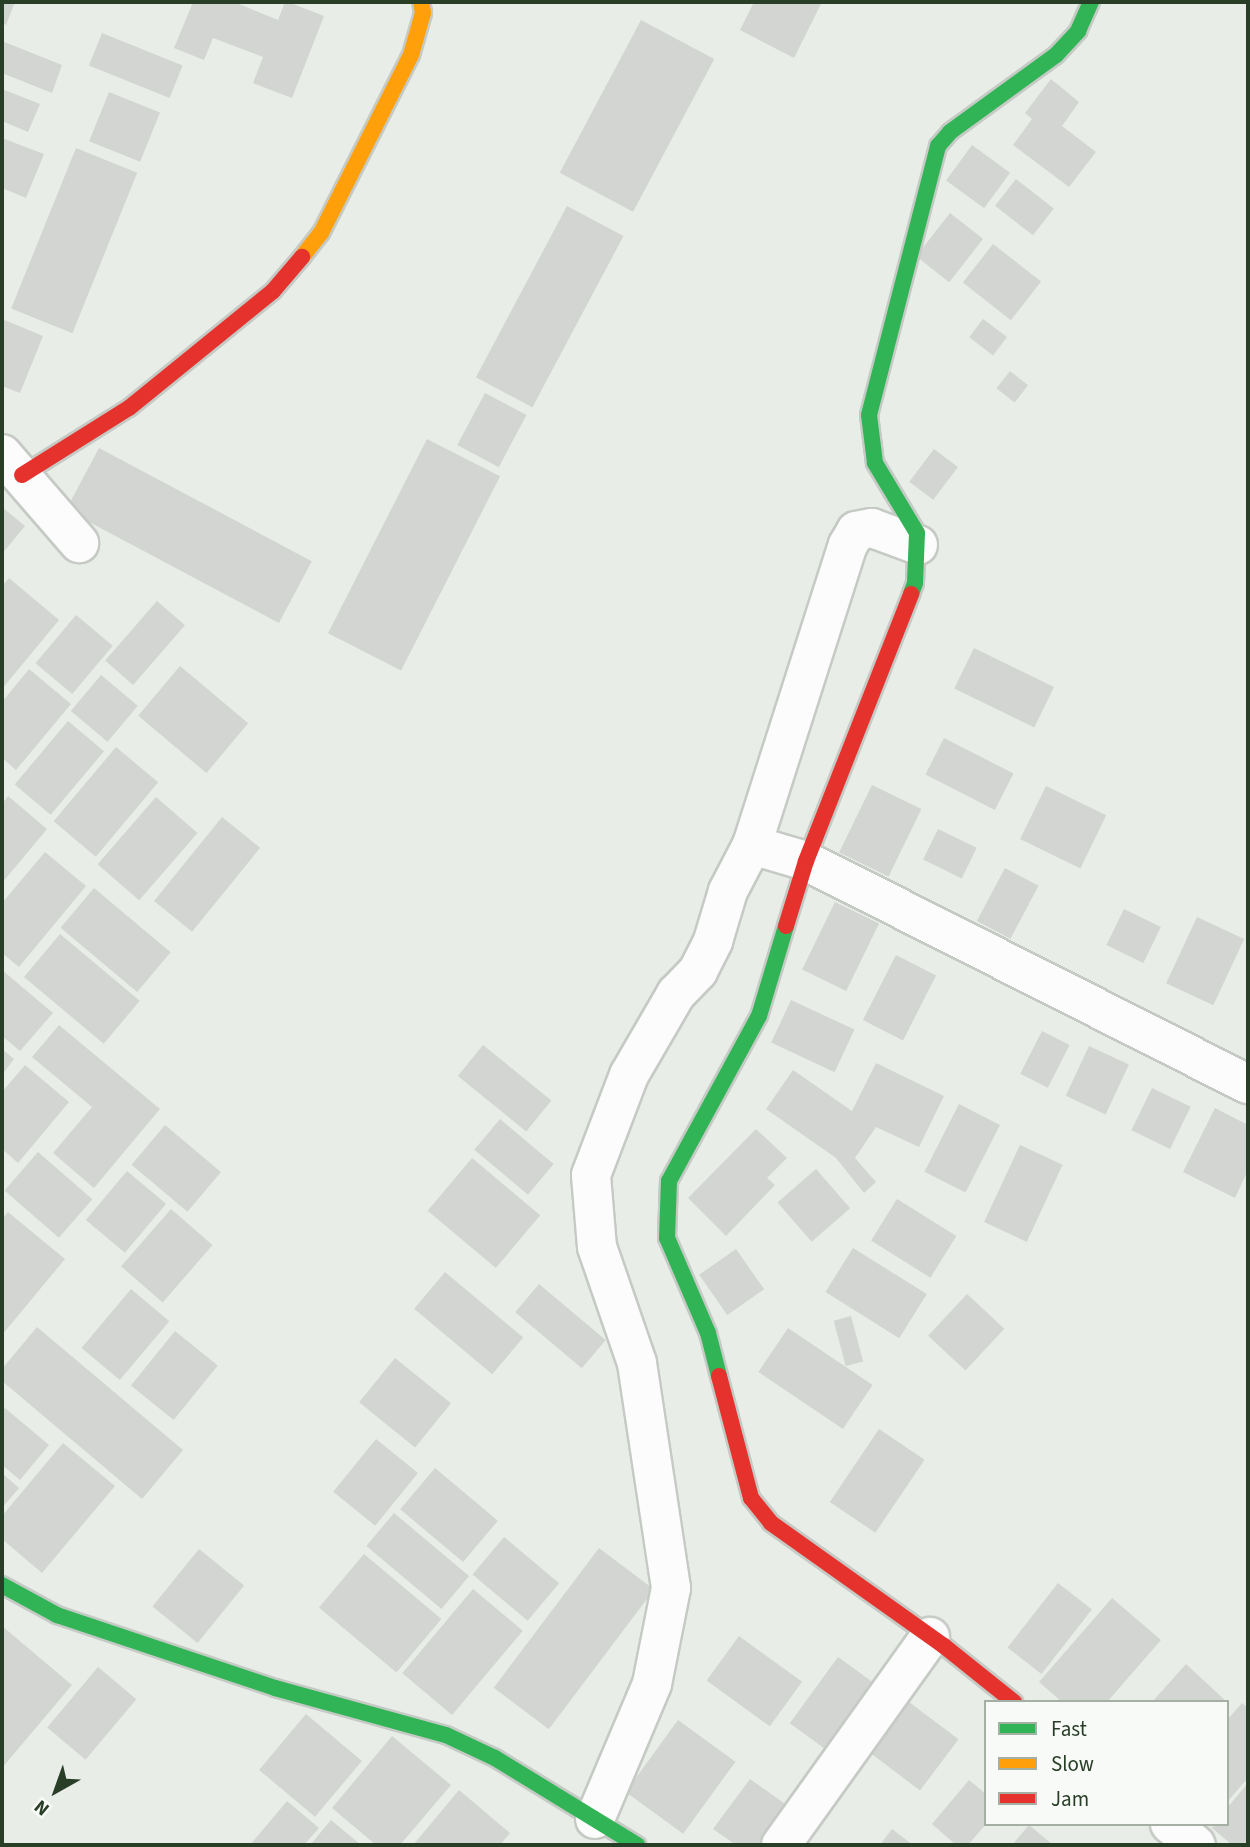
<!DOCTYPE html>
<style>
body{margin:0}
#map{position:relative;width:1250px;height:1847px;overflow:hidden;background:#e9ede8;font-family:"Source Sans 3",sans-serif}
div>[style]{position:absolute}
.building>*{inset:0;background:#d2d5d1;transform-origin:0 0}
.roads{filter:drop-shadow(2px 0 #c6cac5) drop-shadow(-2px 0 #c6cac5) drop-shadow(0 2px #c6cac5) drop-shadow(0 -2px #c6cac5)}
.street>*{height:38px;margin:-19px;padding:0 19px;transform-origin:19px;border-radius:19px;background:#fcfcfc}
.fast>*{height:16px;margin:-8px;padding:0 8px;transform-origin:8px;border-radius:8px;background:#30b455}
.slow>*{height:16px;margin:-8px;padding:0 8px;transform-origin:8px;border-radius:8px;background:#ff9f0a}
.jam>*{height:16px;margin:-8px;padding:0 8px;transform-origin:8px;border-radius:8px;background:#e5322d}
span{translate:-50% -50%;white-space:nowrap;text-align:center;line-height:1.15;-webkit-text-stroke:5px #f8faf7;paint-order:stroke}
.frame{position:absolute;inset:0;border:4px solid #283e27;pointer-events:none}
.legend{position:absolute;left:984px;top:1700px;width:245px;height:126px;box-sizing:border-box;background:#f8faf7;border:2px solid #a5afa4;margin:0;padding:9px 12px;list-style:none;font-size:21px;color:#283e27}
.legend li{display:flex;align-items:center;gap:14px;height:35px}
.legend b{width:35px;border:2px solid #a5afa4}
.north{position:absolute;left:21px;top:1756px;width:70px;height:70px;-webkit-text-stroke:5px #f8faf7;paint-order:stroke;rotate:220deg;font-size:19px;font-weight:700;line-height:28px;text-align:center;color:#283e27}
.north::after{content:'';display:block;margin:auto;width:24px;height:32px;background:#283e27;clip-path:polygon(50% 0,100% 100%,50% 72%,0 100%)}
</style>
<div id="map">
<div class="building">
<i style="clip-path:polygon(2px 2px,15px 2px,6px 25px,2px 23px)"></i>
<i style="clip-path:polygon(193px 2px,234px 2px,278px 20px,285px 2px,288px 2px,324px 16px,292px 98px,253px 83px,263px 57px,213px 38px,204px 60px,174px 48px)"></i>
<i style="clip-path:polygon(754px 2px,822px 2px,794px 58px,740px 30px)"></i>
<i style="left:641px;top:20px;width:83px;height:173px;rotate:28deg"></i>
<i style="left:102px;top:33px;width:87px;height:35px;rotate:22deg"></i>
<i style="clip-path:polygon(2px 41px,62px 65px,52px 93px,2px 73px)"></i>
<i style="clip-path:polygon(1051px 79px,1079px 102px,1062px 126px,1096px 152px,1069px 187px,1013px 145px,1032px 119px,1025px 113px)"></i>
<i style="clip-path:polygon(2px 89px,40px 104px,28px 132px,2px 121px)"></i>
<i style="left:109px;top:92px;width:55px;height:53px;rotate:22deg"></i>
<i style="clip-path:polygon(2px 138px,44px 154px,26px 198px,2px 188px)"></i>
<i style="left:972px;top:145px;width:47px;height:44px;rotate:36deg"></i>
<i style="left:76px;top:148px;width:66px;height:173px;rotate:22deg"></i>
<i style="left:1016px;top:179px;width:48px;height:34px;rotate:38deg"></i>
<i style="left:567px;top:206px;width:64px;height:194px;rotate:28deg"></i>
<i style="left:950px;top:213px;width:42px;height:55px;rotate:38deg"></i>
<i style="left:993px;top:244px;width:61px;height:49px;rotate:38deg"></i>
<i style="clip-path:polygon(2px 319px,43px 336px,20px 393px,2px 386px)"></i>
<i style="left:983px;top:319px;width:30px;height:23px;rotate:37deg"></i>
<i style="left:1010px;top:371px;width:23px;height:22px;rotate:38deg"></i>
<i style="left:485px;top:393px;width:47px;height:59px;rotate:28deg"></i>
<i style="left:427px;top:439px;width:82px;height:218px;rotate:27deg"></i>
<i style="left:99px;top:448px;width:241px;height:70px;rotate:28deg"></i>
<i style="left:934px;top:449px;width:30px;height:41px;rotate:37deg"></i>
<i style="clip-path:polygon(2px 507px,25px 526px,2px 554px)"></i>
<i style="clip-path:polygon(9px 578px,59px 620px,2px 689px,2px 586px)"></i>
<i style="left:157px;top:601px;width:37px;height:79px;rotate:41deg"></i>
<i style="left:76px;top:615px;width:48px;height:63px;rotate:40deg"></i>
<i style="left:974px;top:648px;width:89px;height:45px;rotate:26deg"></i>
<i style="left:180px;top:666px;width:89px;height:65px;rotate:40deg"></i>
<i style="clip-path:polygon(29px 669px,71px 704px,16px 770px,2px 758px,2px 702px)"></i>
<i style="left:101px;top:675px;width:48px;height:47px;rotate:40deg"></i>
<i style="left:68px;top:721px;width:47px;height:83px;rotate:40deg"></i>
<i style="left:944px;top:738px;width:78px;height:41px;rotate:27deg"></i>
<i style="left:116px;top:747px;width:55px;height:97px;rotate:40deg"></i>
<i style="left:872px;top:785px;width:55px;height:75px;rotate:26deg"></i>
<i style="left:1046px;top:786px;width:67px;height:59px;rotate:26deg"></i>
<i style="clip-path:polygon(8px 796px,47px 829px,2px 883px,2px 804px)"></i>
<i style="left:156px;top:797px;width:55px;height:89px;rotate:41deg"></i>
<i style="left:222px;top:817px;width:49px;height:108px;rotate:39deg"></i>
<i style="left:938px;top:829px;width:43px;height:34px;rotate:26deg"></i>
<i style="clip-path:polygon(45px 852px,86px 886px,19px 967px,2px 953px,2px 903px)"></i>
<i style="left:1005px;top:868px;width:38px;height:60px;rotate:28deg"></i>
<i style="left:94px;top:888px;width:100px;height:52px;rotate:40deg"></i>
<i style="left:835px;top:902px;width:49px;height:75px;rotate:26deg"></i>
<i style="left:1124px;top:909px;width:41px;height:40px;rotate:26deg"></i>
<i style="left:1197px;top:917px;width:52px;height:73px;rotate:25deg"></i>
<i style="left:60px;top:934px;width:104px;height:56px;rotate:40deg"></i>
<i style="left:896px;top:955px;width:45px;height:73px;rotate:27deg"></i>
<i style="clip-path:polygon(2px 970px,53px 1013px,20px 1051px,2px 1036px)"></i>
<i style="left:791px;top:1000px;width:70px;height:47px;rotate:25deg"></i>
<i style="clip-path:polygon(59px 1025px,160px 1109px,94px 1188px,53px 1153px,92px 1107px,32px 1057px)"></i>
<i style="left:1042px;top:1031px;width:31px;height:48px;rotate:27deg"></i>
<i style="left:483px;top:1045px;width:88px;height:40px;rotate:39deg"></i>
<i style="left:1089px;top:1046px;width:44px;height:55px;rotate:25deg"></i>
<i style="clip-path:polygon(2px 1049px,14px 1059px,2px 1075px)"></i>
<i style="clip-path:polygon(876px 1063px,944px 1096px,919px 1147px,876px 1127px,855px 1158px,876px 1182px,864px 1193px,836px 1158px,766px 1109px,793px 1070px,852px 1111px)"></i>
<i style="clip-path:polygon(25px 1065px,69px 1102px,18px 1163px,2px 1149px,2px 1092px)"></i>
<i style="left:1152px;top:1088px;width:43px;height:47px;rotate:26deg"></i>
<i style="left:959px;top:1104px;width:46px;height:76px;rotate:27deg"></i>
<i style="clip-path:polygon(1215px 1108px,1248px 1125px,1248px 1170px,1235px 1198px,1183px 1172px)"></i>
<i style="left:500px;top:1119px;width:70px;height:40px;rotate:40deg"></i>
<i style="left:165px;top:1125px;width:73px;height:52px;rotate:40deg"></i>
<i style="clip-path:polygon(756px 1129px,787px 1158px,767px 1178px,775px 1185px,726px 1236px,688px 1198px)"></i>
<i style="left:1020px;top:1145px;width:47px;height:85px;rotate:25deg"></i>
<i style="left:38px;top:1152px;width:72px;height:51px;rotate:41deg"></i>
<i style="left:472px;top:1158px;width:89px;height:69px;rotate:40deg"></i>
<i style="left:816px;top:1169px;width:52px;height:51px;rotate:49deg"></i>
<i style="left:127px;top:1171px;width:51px;height:64px;rotate:40deg"></i>
<i style="left:897px;top:1199px;width:70px;height:49px;rotate:32deg"></i>
<i style="left:171px;top:1209px;width:55px;height:76px;rotate:41deg"></i>
<i style="clip-path:polygon(8px 1212px,65px 1259px,2px 1335px,2px 1219px)"></i>
<i style="left:853px;top:1248px;width:87px;height:52px;rotate:32deg"></i>
<i style="left:736px;top:1249px;width:49px;height:45px;rotate:55deg"></i>
<i style="left:445px;top:1272px;width:102px;height:48px;rotate:40deg"></i>
<i style="left:539px;top:1284px;width:87px;height:37px;rotate:40deg"></i>
<i style="left:131px;top:1289px;width:50px;height:77px;rotate:40deg"></i>
<i style="left:967px;top:1294px;width:51px;height:57px;rotate:43deg"></i>
<i style="left:851px;top:1316px;width:47px;height:18px;rotate:75deg"></i>
<i style="clip-path:polygon(37px 1327px,183px 1450px,142px 1499px,2px 1381px,2px 1369px)"></i>
<i style="left:788px;top:1328px;width:102px;height:53px;rotate:34deg"></i>
<i style="left:175px;top:1331px;width:55px;height:70px;rotate:39deg"></i>
<i style="left:395px;top:1358px;width:72px;height:57px;rotate:39deg"></i>
<i style="clip-path:polygon(5px 1408px,49px 1445px,20px 1480px,2px 1465px,2px 1412px)"></i>
<i style="left:879px;top:1429px;width:55px;height:88px;rotate:34deg"></i>
<i style="left:376px;top:1439px;width:54px;height:68px;rotate:39deg"></i>
<i style="clip-path:polygon(63px 1443px,115px 1486px,42px 1573px,2px 1539px,2px 1516px)"></i>
<i style="left:435px;top:1468px;width:82px;height:54px;rotate:40deg"></i>
<i style="clip-path:polygon(2px 1473px,19px 1488px,2px 1508px)"></i>
<i style="left:394px;top:1513px;width:98px;height:43px;rotate:40deg"></i>
<i style="left:504px;top:1537px;width:72px;height:49px;rotate:40deg"></i>
<i style="left:599px;top:1548px;width:69px;height:175px;rotate:37deg"></i>
<i style="left:199px;top:1549px;width:58px;height:74px;rotate:39deg"></i>
<i style="left:364px;top:1554px;width:101px;height:70px;rotate:40deg"></i>
<i style="left:1058px;top:1583px;width:43px;height:82px;rotate:38deg"></i>
<i style="left:473px;top:1589px;width:65px;height:110px;rotate:40deg"></i>
<i style="clip-path:polygon(1112px 1598px,1161px 1640px,1107px 1702px,1062px 1702px,1039px 1682px)"></i>
<i style="clip-path:polygon(2px 1626px,72px 1685px,2px 1768px)"></i>
<i style="left:739px;top:1636px;width:78px;height:55px;rotate:36deg"></i>
<i style="left:838px;top:1657px;width:54px;height:82px;rotate:36deg"></i>
<i style="clip-path:polygon(1186px 1664px,1227px 1702px,1152px 1702px)"></i>
<i style="left:98px;top:1667px;width:50px;height:79px;rotate:40deg"></i>
<i style="left:905px;top:1699px;width:67px;height:64px;rotate:37deg"></i>
<i style="clip-path:polygon(1242px 1703px,1248px 1708px,1248px 1778px,1227px 1802px,1227px 1720px)"></i>
<i style="left:306px;top:1714px;width:73px;height:73px;rotate:40deg"></i>
<i style="left:678px;top:1720px;width:71px;height:89px;rotate:36deg"></i>
<i style="clip-path:polygon(392px 1736px,451px 1785px,400px 1845px,376px 1845px,332px 1808px)"></i>
<i style="clip-path:polygon(750px 1779px,788px 1806px,759px 1845px,736px 1845px,713px 1829px)"></i>
<i style="clip-path:polygon(969px 1780px,986px 1794px,986px 1824px,968px 1845px,956px 1845px,932px 1824px)"></i>
<i style="clip-path:polygon(1248px 1783px,1248px 1845px,1232px 1845px,1211px 1827px,1227px 1824px,1227px 1808px)"></i>
<i style="clip-path:polygon(459px 1790px,510px 1833px,500px 1845px,413px 1845px)"></i>
<i style="clip-path:polygon(287px 1801px,319px 1828px,304px 1845px,250px 1845px)"></i>
<i style="clip-path:polygon(331px 1820px,361px 1845px,310px 1845px)"></i>
<i style="clip-path:polygon(1029px 1825px,1053px 1845px,1012px 1845px)"></i>
<i style="clip-path:polygon(892px 1829px,913px 1845px,880px 1845px)"></i>
</div>
<div class="roads">
<div class="street">
<i style="left:2px;top:454px;width:118px;rotate:49.1deg"></i>
<i style="left:752px;top:845px;width:56px;rotate:16.5deg"></i>
<i style="left:806px;top:861px;width:495px;rotate:26.8deg"></i>
<i style="left:595px;top:1819px;width:147px;rotate:-67.1deg"></i>
<i style="left:652px;top:1684px;width:98px;rotate:-78.8deg"></i>
<i style="left:671px;top:1588px;width:228px;rotate:-98.6deg"></i>
<i style="left:637px;top:1363px;width:123px;rotate:-109deg"></i>
<i style="left:597px;top:1247px;width:72px;rotate:-94.8deg"></i>
<i style="left:591px;top:1175px;width:107px;rotate:-69.2deg"></i>
<i style="left:629px;top:1075px;width:94px;rotate:-59.9deg"></i>
<i style="left:676px;top:994px;width:32px;rotate:-46deg"></i>
<i style="left:698px;top:971px;width:34px;rotate:-63deg"></i>
<i style="left:713px;top:941px;width:52px;rotate:-73.3deg"></i>
<i style="left:728px;top:891px;width:52px;rotate:-62.4deg"></i>
<i style="left:752px;top:845px;width:315px;rotate:-72.3deg"></i>
<i style="left:848px;top:545px;width:16px;rotate:-60deg"></i>
<i style="left:856px;top:531px;width:16px;rotate:-11deg"></i>
<i style="left:872px;top:528px;width:49px;rotate:20.3deg"></i>
<i style="left:1170px;top:1824px;width:33px;rotate:39deg"></i>
<i style="left:781px;top:1845px;width:256px;rotate:-54.4deg"></i>
</div>
<div class="fast">
<i style="left:911px;top:594px;width:12px;rotate:-70deg"></i>
<i style="left:915px;top:583px;width:50px;rotate:-87.7deg"></i>
<i style="left:917px;top:533px;width:82px;rotate:-121deg"></i>
<i style="left:875px;top:463px;width:48px;rotate:-97.1deg"></i>
<i style="left:869px;top:415px;width:278px;rotate:-75.6deg"></i>
<i style="left:938px;top:146px;width:18px;rotate:-49deg"></i>
<i style="left:950px;top:132px;width:131px;rotate:-36deg"></i>
<i style="left:1056px;top:55px;width:33px;rotate:-47deg"></i>
<i style="left:1078px;top:31px;width:32px;rotate:-66deg"></i>
<i style="left:719px;top:1376px;width:44px;rotate:-104.3deg"></i>
<i style="left:708px;top:1333px;width:103px;rotate:-113.3deg"></i>
<i style="left:667px;top:1238px;width:57px;rotate:-88deg"></i>
<i style="left:669px;top:1181px;width:188px;rotate:-61.4deg"></i>
<i style="left:759px;top:1016px;width:94px;rotate:-73.3deg"></i>
<i style="left:2px;top:1585px;width:63px;rotate:28.6deg"></i>
<i style="left:57px;top:1615px;width:230px;rotate:18.5deg"></i>
<i style="left:275px;top:1688px;width:177px;rotate:15.4deg"></i>
<i style="left:446px;top:1735px;width:54px;rotate:25.1deg"></i>
<i style="left:495px;top:1758px;width:167px;rotate:31.5deg"></i>
</div>
<div class="slow">
<i style="left:302px;top:257px;width:31px;rotate:-52deg"></i>
<i style="left:321px;top:233px;width:199px;rotate:-63.2deg"></i>
<i style="left:411px;top:55px;width:44px;rotate:-74.1deg"></i>
<i style="left:423px;top:13px;width:11px;rotate:-100deg"></i>
</div>
<div class="jam">
<i style="left:22px;top:475px;width:126px;rotate:-32.1deg"></i>
<i style="left:129px;top:408px;width:186px;rotate:-39.1deg"></i>
<i style="left:273px;top:291px;width:45px;rotate:-49.5deg"></i>
<i style="left:786px;top:926px;width:68px;rotate:-72.9deg"></i>
<i style="left:806px;top:861px;width:287px;rotate:-68.5deg"></i>
<i style="left:719px;top:1376px;width:126px;rotate:75.3deg"></i>
<i style="left:751px;top:1498px;width:32px;rotate:51deg"></i>
<i style="left:771px;top:1523px;width:212px;rotate:35.4deg"></i>
<i style="left:944px;top:1646px;width:90px;rotate:38.7deg"></i>
</div>
</div>
<div class="frame"></div>
<ul class="legend">
<li><b style="height:9px;background:#30b455"></b>Fast</li>
<li><b style="height:9px;background:#ff9f0a"></b>Slow</li>
<li><b style="height:9px;background:#e5322d"></b>Jam</li>
</ul>
<div class="north">N</div>
</div>
